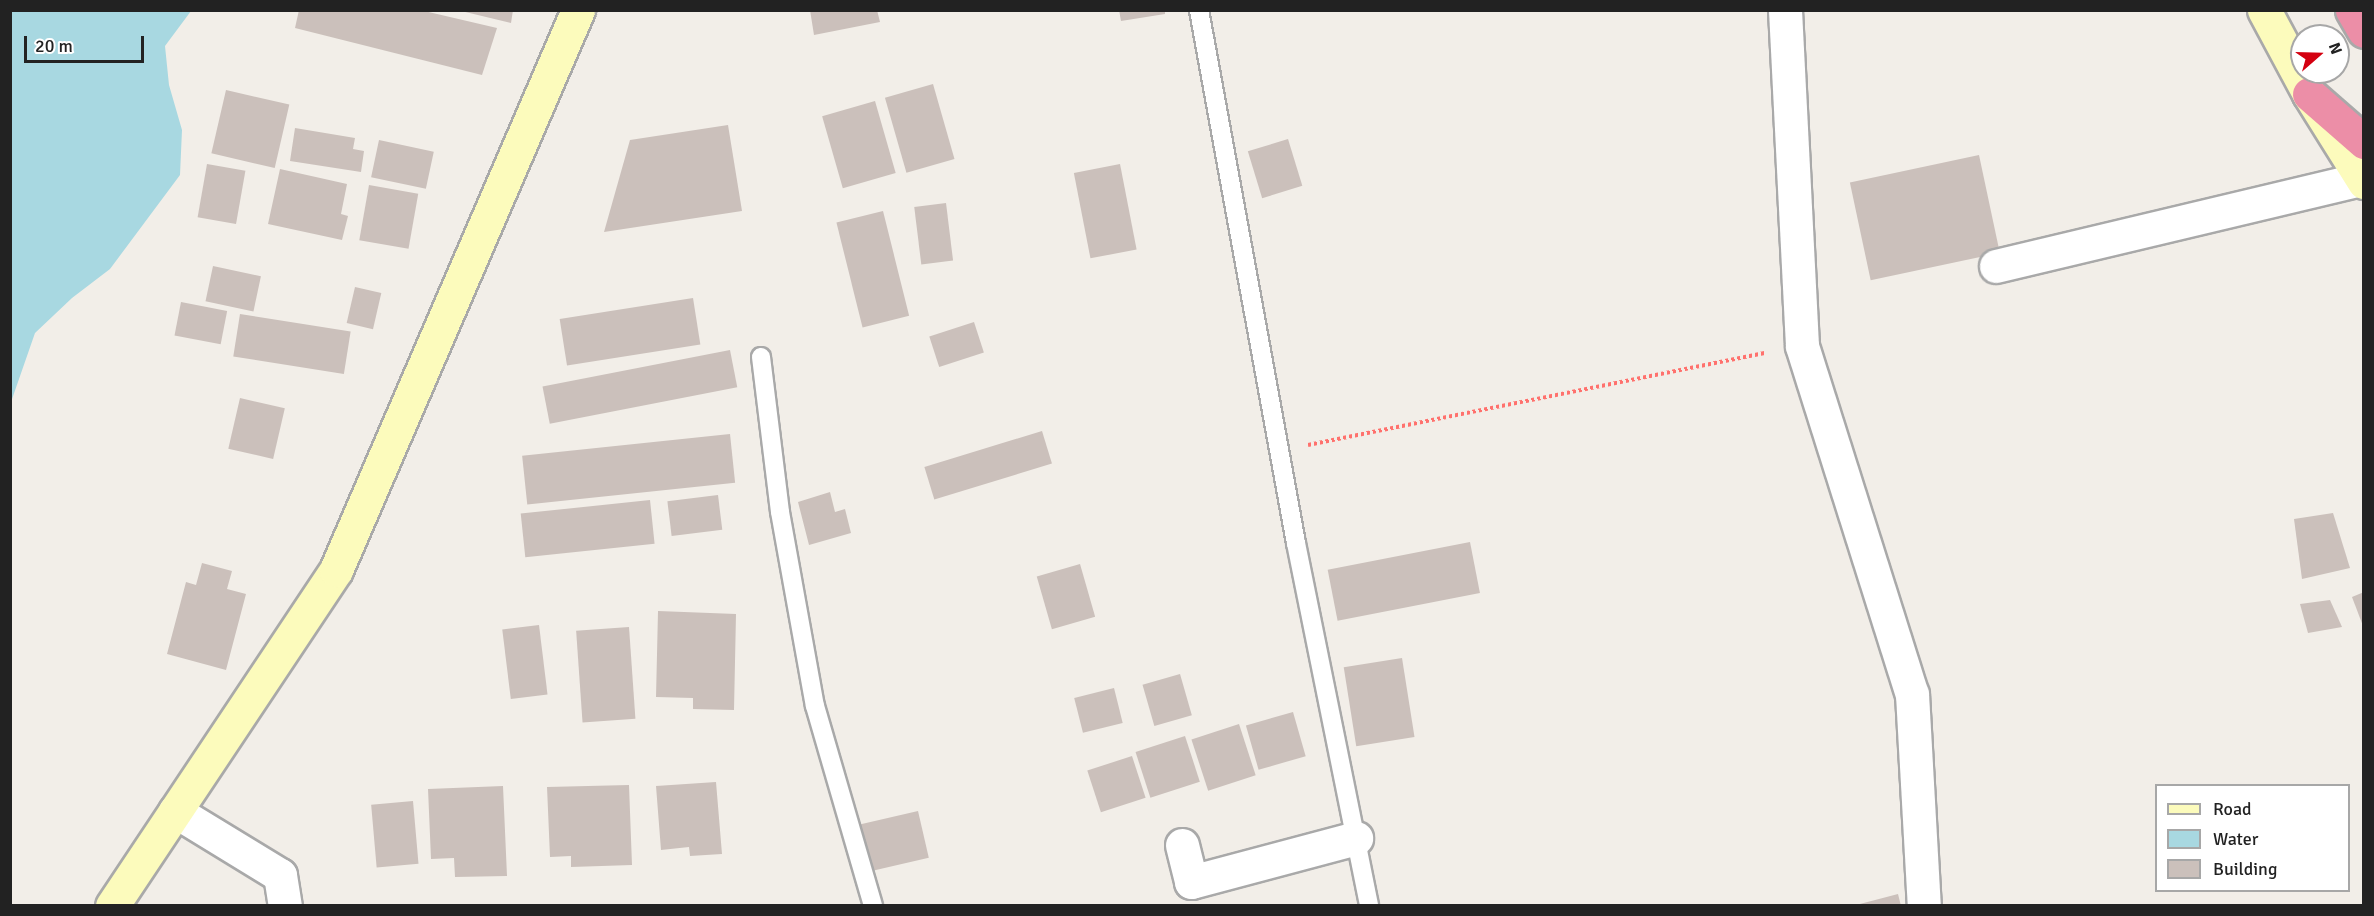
<!DOCTYPE html>
<style>
body{margin:0}
#map{position:relative;width:2374px;height:916px;overflow:hidden;background:#f2eee8;font-family:Signika,sans-serif}
div>[style]{position:absolute}
.water>*{inset:0;background:#a8d8e1}
.building>*{inset:0;background:#cbc0bb;transform-origin:0 0}
.path>*{height:4px;margin-top:-2px;transform-origin:0;background:repeating-linear-gradient(90deg,#ff716d 0 3px,transparent 0 6px)}
.roads{filter:drop-shadow(2px 0 #a9a9a9) drop-shadow(-2px 0 #a9a9a9) drop-shadow(0 2px #a9a9a9) drop-shadow(0 -2px #a9a9a9)}
.lane>*{height:18px;margin:-9px;padding:0 9px;transform-origin:9px;border-radius:9px;background:#fff}
.street>*{height:33px;margin:-16.5px;padding:0 16.5px;transform-origin:16.5px;border-radius:16.5px;background:#fff}
.secondary>*{height:33px;margin:-16.5px;padding:0 16.5px;transform-origin:16.5px;border-radius:16.5px;background:#fcfbbc}
.highway>*{height:33px;margin:-16.5px;padding:0 16.5px;transform-origin:16.5px;border-radius:16.5px;background:#ec8ea7}
span{translate:-50% -50%;white-space:nowrap;text-align:center;line-height:1.15;-webkit-text-stroke:6px #fff;paint-order:stroke}
.frame{position:absolute;inset:0;border:12px solid #222;pointer-events:none}
.legend{position:absolute;left:2155px;top:784px;width:195px;height:108px;box-sizing:border-box;background:#fff;border:2px solid #a7a7a7;margin:0;padding:8px 10px;list-style:none;font-size:18px;color:#222}
.legend li{display:flex;align-items:center;gap:12px;height:30px}
.legend b{width:30px;border:2px solid #a7a7a7}
.north{position:absolute;left:2290px;top:24px;width:60px;height:60px;box-sizing:border-box;background:#fff;border:2px solid #a7a7a7;border-radius:50%;rotate:70deg;font-size:16px;font-weight:700;line-height:24px;text-align:center;color:#222}
.north::after{content:'';display:block;margin:auto;width:21px;height:27px;background:#d40010;clip-path:polygon(50% 0,100% 100%,50% 72%,0 100%)}
.scale{position:absolute;left:24px;top:36px;width:120px;height:27px;box-sizing:border-box;border:3px solid #222;border-top:0;padding-left:8px;font-size:18px;line-height:21px;white-space:nowrap;color:#222;-webkit-text-stroke:4px #fff;paint-order:stroke}
</style>
<div id="map">
<div class="water">
<i style="clip-path:polygon(11px 10px,191px 11px,165px 46px,169px 85px,182px 130px,180px 175px,110px 269px,72px 298px,35px 333px,11px 402px)"></i>
</div>
<div class="building">
<i style="clip-path:polygon(299px 10px,420px 10px,497px 28px,482px 75px,295px 28px)"></i>
<i style="clip-path:polygon(457px 10px,513px 10px,511px 23px)"></i>
<i style="clip-path:polygon(810px 10px,877px 10px,880px 22px,814px 35px)"></i>
<i style="clip-path:polygon(1119px 10px,1165px 10px,1165px 14px,1121px 21px)"></i>
<i style="left:933px;top:84px;width:78px;height:50px;rotate:74deg"></i>
<i style="left:226px;top:90px;width:65px;height:65px;rotate:13deg"></i>
<i style="left:875px;top:101px;width:75px;height:55px;rotate:74deg"></i>
<i style="clip-path:polygon(728px 125px,742px 211px,604px 232px,630px 140px)"></i>
<i style="clip-path:polygon(295px 128px,355px 138px,353px 149px,364px 151px,361px 172px,290px 161px)"></i>
<i style="left:1288px;top:139px;width:49px;height:42px;rotate:73deg"></i>
<i style="left:379px;top:140px;width:56px;height:38px;rotate:12deg"></i>
<i style="left:1979px;top:155px;width:100px;height:132px;rotate:78deg"></i>
<i style="left:207px;top:164px;width:39px;height:54px;rotate:10deg"></i>
<i style="left:1120px;top:164px;width:87px;height:47px;rotate:79deg"></i>
<i style="clip-path:polygon(280px 169px,347px 184px,341px 214px,348px 216px,342px 240px,268px 224px)"></i>
<i style="left:369px;top:185px;width:50px;height:56px;rotate:10deg"></i>
<i style="left:946px;top:203px;width:58px;height:32px;rotate:83deg"></i>
<i style="left:883px;top:211px;width:108px;height:48px;rotate:76deg"></i>
<i style="left:213px;top:266px;width:49px;height:36px;rotate:12deg"></i>
<i style="left:355px;top:287px;width:27px;height:37px;rotate:13deg"></i>
<i style="left:693px;top:298px;width:47px;height:135px;rotate:81deg"></i>
<i style="left:181px;top:302px;width:47px;height:34px;rotate:11deg"></i>
<i style="left:240px;top:314px;width:112px;height:43px;rotate:9deg"></i>
<i style="left:974px;top:322px;width:32px;height:47px;rotate:72deg"></i>
<i style="left:730px;top:350px;width:38px;height:191px;rotate:79deg"></i>
<i style="left:240px;top:398px;width:46px;height:52px;rotate:13deg"></i>
<i style="left:1042px;top:431px;width:34px;height:123px;rotate:73deg"></i>
<i style="left:730px;top:434px;width:49px;height:209px;rotate:84deg"></i>
<i style="clip-path:polygon(830px 492px,835px 512px,845px 509px,851px 533px,809px 545px,798px 502px)"></i>
<i style="left:718px;top:495px;width:35px;height:51px;rotate:83deg"></i>
<i style="left:650px;top:500px;width:44px;height:130px;rotate:84deg"></i>
<i style="clip-path:polygon(2333px 513px,2350px 568px,2302px 579px,2294px 519px)"></i>
<i style="left:1470px;top:542px;width:52px;height:145px;rotate:79deg"></i>
<i style="clip-path:polygon(202px 563px,232px 571px,227px 589px,246px 594px,226px 670px,167px 654px,186px 582px,196px 585px)"></i>
<i style="left:1080px;top:564px;width:55px;height:45px;rotate:74deg"></i>
<i style="clip-path:polygon(2364px 592px,2364px 626px,2363px 626px,2352px 597px)"></i>
<i style="clip-path:polygon(2330px 600px,2342px 627px,2308px 633px,2300px 604px)"></i>
<i style="clip-path:polygon(658px 611px,736px 614px,734px 710px,693px 709px,693px 698px,656px 697px)"></i>
<i style="left:539px;top:625px;width:70px;height:37px;rotate:83deg"></i>
<i style="left:629px;top:627px;width:92px;height:53px;rotate:86deg"></i>
<i style="left:1402px;top:658px;width:80px;height:59px;rotate:81deg"></i>
<i style="left:1180px;top:674px;width:43px;height:39px;rotate:74deg"></i>
<i style="left:1114px;top:688px;width:36px;height:41px;rotate:76deg"></i>
<i style="left:1293px;top:712px;width:46px;height:49px;rotate:74deg"></i>
<i style="left:1239px;top:724px;width:54px;height:50px;rotate:72deg"></i>
<i style="left:1185px;top:736px;width:48px;height:52px;rotate:72deg"></i>
<i style="left:1132px;top:756px;width:44px;height:47px;rotate:72deg"></i>
<i style="clip-path:polygon(716px 782px,722px 854px,690px 856px,689px 847px,661px 850px,656px 786px)"></i>
<i style="clip-path:polygon(629px 785px,632px 865px,571px 867px,571px 856px,550px 857px,547px 787px)"></i>
<i style="clip-path:polygon(503px 786px,507px 876px,455px 877px,454px 858px,431px 859px,428px 789px)"></i>
<i style="left:413px;top:801px;width:63px;height:42px;rotate:85deg"></i>
<i style="left:918px;top:811px;width:48px;height:61px;rotate:77deg"></i>
<i style="clip-path:polygon(1898px 894px,1901px 906px,1856px 906px,1856px 905px)"></i>
</div>
<div class="path">
<i style="left:1308px;top:445px;width:467px;rotate:-11.4deg"></i>
</div>
<div class="roads">
<div class="lane">
<i style="left:1199px;top:10px;width:542px;rotate:79.69deg"></i>
<i style="left:1296px;top:543px;width:370px;rotate:78.6deg"></i>
<i style="left:761px;top:357px;width:156px;rotate:83deg"></i>
<i style="left:780px;top:512px;width:197px;rotate:79.8deg"></i>
<i style="left:815px;top:706px;width:208px;rotate:73.8deg"></i>
</div>
<div class="street">
<i style="left:1785px;top:10px;width:336px;rotate:87.1deg"></i>
<i style="left:1802px;top:346px;width:365px;rotate:72.5deg"></i>
<i style="left:1912px;top:694px;width:212px;rotate:86.8deg"></i>
<i style="left:1996px;top:266px;width:376px;rotate:-13.4deg"></i>
<i style="left:175px;top:811px;width:123px;rotate:31.4deg"></i>
<i style="left:280px;top:875px;width:31px;rotate:81deg"></i>
<i style="left:1182px;top:845px;width:38px;rotate:76deg"></i>
<i style="left:1191px;top:882px;width:171px;rotate:-14.9deg"></i>
</div>
<div class="secondary">
<i style="left:2264px;top:10px;width:95px;rotate:61.8deg"></i>
<i style="left:2309px;top:94px;width:104px;rotate:58deg"></i>
<i style="left:112px;top:906px;width:404px;rotate:-56.3deg"></i>
<i style="left:336px;top:570px;width:610px;rotate:-66.63deg"></i>
</div>
<div class="highway">
<i style="left:2352px;top:10px;width:24px;rotate:60deg"></i>
<i style="left:2309px;top:94px;width:73px;rotate:41.1deg"></i>
</div>
</div>
<div class="frame"></div>
<ul class="legend">
<li><b style="height:8px;background:#fcfbbc"></b>Road</li>
<li><b style="height:16px;background:#a8d8e1"></b>Water</li>
<li><b style="height:16px;background:#cbc0bb"></b>Building</li>
</ul>
<div class="north">N</div>
<div class="scale">20 m</div>
</div>
